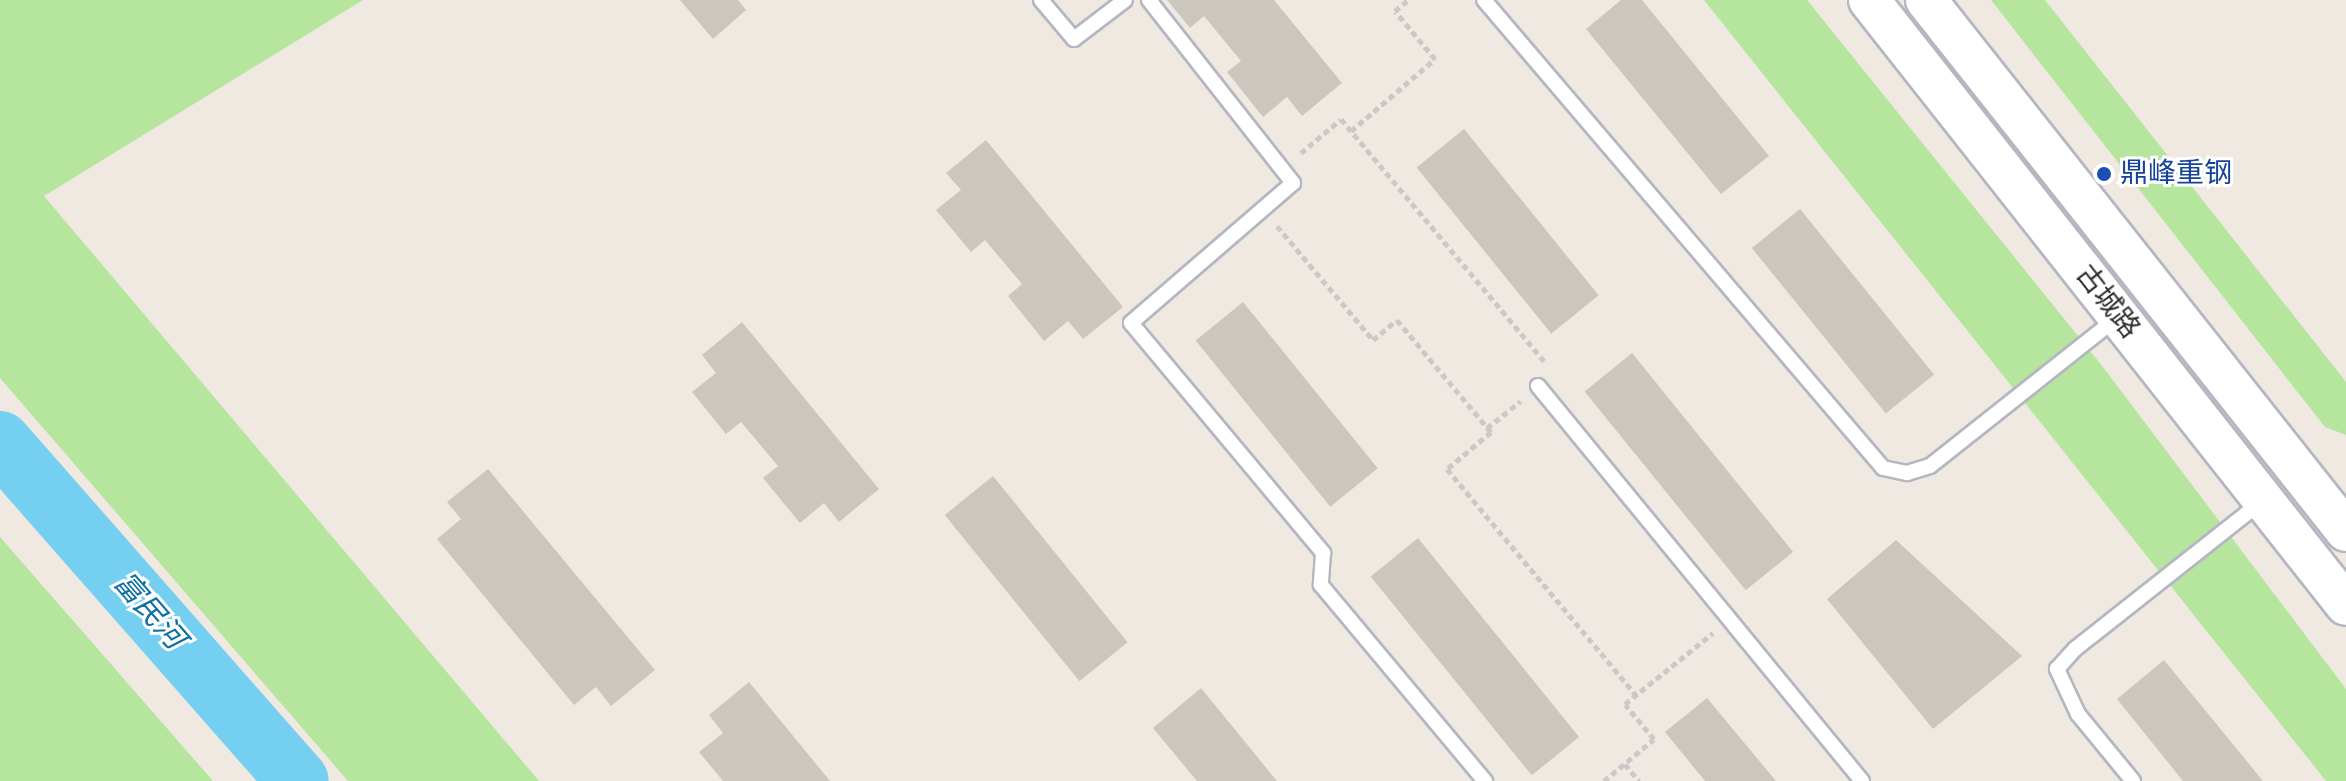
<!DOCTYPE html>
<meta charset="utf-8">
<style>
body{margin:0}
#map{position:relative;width:2346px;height:781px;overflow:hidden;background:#efe9e1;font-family:"Alegreya Sans","Noto Sans SC",sans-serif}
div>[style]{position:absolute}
.green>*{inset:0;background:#b6e59e}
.river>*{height:62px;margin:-31px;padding:0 31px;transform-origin:31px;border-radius:31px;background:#75cff0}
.building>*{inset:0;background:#cbc7bf;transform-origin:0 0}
.path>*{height:5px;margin-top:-2.5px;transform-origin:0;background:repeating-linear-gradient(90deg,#c9c9c9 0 6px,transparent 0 10px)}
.roads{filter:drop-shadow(2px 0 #b4b7c1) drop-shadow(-2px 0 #b4b7c1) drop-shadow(0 2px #b4b7c1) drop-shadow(0 -2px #b4b7c1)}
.lane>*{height:14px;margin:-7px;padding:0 7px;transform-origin:7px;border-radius:7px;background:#fff}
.secondary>*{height:40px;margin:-20px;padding:0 20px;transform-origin:20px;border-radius:20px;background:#fff}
.dots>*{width:22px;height:22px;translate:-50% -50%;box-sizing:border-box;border:4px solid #fff;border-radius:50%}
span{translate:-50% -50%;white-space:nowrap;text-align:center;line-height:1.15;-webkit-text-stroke:6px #fff;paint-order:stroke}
.transit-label{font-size:28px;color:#164399}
.left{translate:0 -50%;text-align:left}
.street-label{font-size:28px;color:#2e2e2e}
.water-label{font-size:30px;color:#0d6fa3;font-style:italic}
</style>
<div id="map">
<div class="green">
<i style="clip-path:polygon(0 0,363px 0,44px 196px,539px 781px,348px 781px,0 378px)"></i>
<i style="clip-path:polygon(1704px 0,1807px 0,2103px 367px,2346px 689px,2346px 781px,2326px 781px)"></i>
<i style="clip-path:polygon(1991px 0,2045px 0,2346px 382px,2346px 435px,2325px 427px)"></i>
<i style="clip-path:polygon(0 537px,213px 781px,0 781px)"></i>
</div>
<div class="river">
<i style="left:0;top:442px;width:451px;rotate:48.7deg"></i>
</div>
<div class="building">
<i style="clip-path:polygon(680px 0,738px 0,746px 10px,713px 39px)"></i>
<i style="clip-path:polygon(1167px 0,1274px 0,1342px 83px,1302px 116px,1287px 97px,1263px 117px,1227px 72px,1241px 61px,1204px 16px,1190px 28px)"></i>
<i style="clip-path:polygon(1621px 0,1642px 0,1769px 156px,1721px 194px,1586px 29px)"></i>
<i style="left:1464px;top:129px;width:214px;height:61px;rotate:51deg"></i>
<i style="clip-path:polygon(986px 140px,1123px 307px,1083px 339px,1068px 321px,1044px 341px,1008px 296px,1022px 284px,985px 240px,971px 252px,936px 210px,961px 190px,946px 173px)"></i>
<i style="left:1800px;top:209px;width:213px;height:62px;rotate:51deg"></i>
<i style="left:1243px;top:302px;width:214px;height:61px;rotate:51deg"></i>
<i style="clip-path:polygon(742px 322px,879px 489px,839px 522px,824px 503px,800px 523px,763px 478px,778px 466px,741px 422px,726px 434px,692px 392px,716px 373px,702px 355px)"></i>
<i style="left:1632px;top:353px;width:256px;height:61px;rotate:51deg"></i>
<i style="clip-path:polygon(488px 469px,655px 670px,611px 706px,596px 687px,574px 705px,437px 539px,461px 519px,447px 502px)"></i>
<i style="left:993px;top:476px;width:214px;height:62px;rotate:51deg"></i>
<i style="left:1418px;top:538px;width:256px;height:61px;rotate:51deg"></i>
<i style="clip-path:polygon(1896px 540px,2022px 656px,1933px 729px,1827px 599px)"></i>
<i style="clip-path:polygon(2164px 660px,2263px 781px,2183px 781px,2117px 699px)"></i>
<i style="clip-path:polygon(749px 682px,830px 781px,723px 781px,699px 752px,723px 733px,709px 715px)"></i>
<i style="clip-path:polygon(1201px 688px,1277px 781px,1197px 781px,1153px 728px)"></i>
<i style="clip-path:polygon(1707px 698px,1776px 781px,1705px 781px,1665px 732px)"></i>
</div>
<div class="path">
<i style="left:1351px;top:131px;width:111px;rotate:-40.6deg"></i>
<i style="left:1435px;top:59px;width:62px;rotate:-129.8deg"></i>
<i style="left:1395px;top:11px;width:17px;rotate:-40deg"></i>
<i style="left:1301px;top:153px;width:52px;rotate:-40.4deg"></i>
<i style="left:1341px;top:119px;width:317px;rotate:50deg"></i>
<i style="left:1277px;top:226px;width:149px;rotate:49.9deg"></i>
<i style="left:1373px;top:340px;width:31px;rotate:-40deg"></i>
<i style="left:1397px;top:320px;width:146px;rotate:50deg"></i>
<i style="left:1491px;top:432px;width:57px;rotate:139.9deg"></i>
<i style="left:1447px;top:469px;width:295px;rotate:50.1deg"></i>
<i style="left:1487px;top:428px;width:43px;rotate:-38.5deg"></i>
<i style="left:1625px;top:764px;width:22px;rotate:51deg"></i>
<i style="left:1604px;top:781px;width:65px;rotate:-40deg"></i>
<i style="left:1654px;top:739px;width:45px;rotate:-129.6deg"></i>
<i style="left:1625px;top:704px;width:113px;rotate:-38.9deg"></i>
</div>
<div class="roads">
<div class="lane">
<i style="left:1041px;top:0;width:51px;rotate:49.8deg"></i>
<i style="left:1074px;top:39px;width:64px;rotate:-37.4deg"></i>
<i style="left:1149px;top:0;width:233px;rotate:51.8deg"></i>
<i style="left:1293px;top:183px;width:214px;rotate:139.2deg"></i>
<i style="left:1131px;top:323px;width:300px;rotate:50.1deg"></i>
<i style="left:1323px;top:553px;width:32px;rotate:94deg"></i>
<i style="left:1321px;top:585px;width:256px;rotate:50.1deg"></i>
<i style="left:1484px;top:0;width:615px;rotate:49.55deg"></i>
<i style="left:1883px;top:468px;width:25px;rotate:12deg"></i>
<i style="left:1907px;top:473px;width:24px;rotate:-17deg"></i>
<i style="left:1930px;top:466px;width:240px;rotate:-38.4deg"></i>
<i style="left:1538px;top:386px;width:511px;rotate:50.64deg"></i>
<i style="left:2133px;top:781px;width:87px;rotate:-129.4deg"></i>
<i style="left:2078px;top:714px;width:50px;rotate:-115deg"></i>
<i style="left:2057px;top:669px;width:27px;rotate:-48deg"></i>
<i style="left:2075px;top:649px;width:236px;rotate:-38.3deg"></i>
</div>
<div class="secondary">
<i style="left:1869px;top:0;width:770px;rotate:51.75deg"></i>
<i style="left:1926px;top:0;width:677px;rotate:51.66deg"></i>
</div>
</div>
<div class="dots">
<i style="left:2104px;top:174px;background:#1a4fb4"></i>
</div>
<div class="transit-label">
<span class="left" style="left:2120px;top:174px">鼎峰重钢</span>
</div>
<div class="street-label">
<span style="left:2107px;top:302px;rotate:52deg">古城路</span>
</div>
<div class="water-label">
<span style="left:149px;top:611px;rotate:49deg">富民河</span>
</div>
</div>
